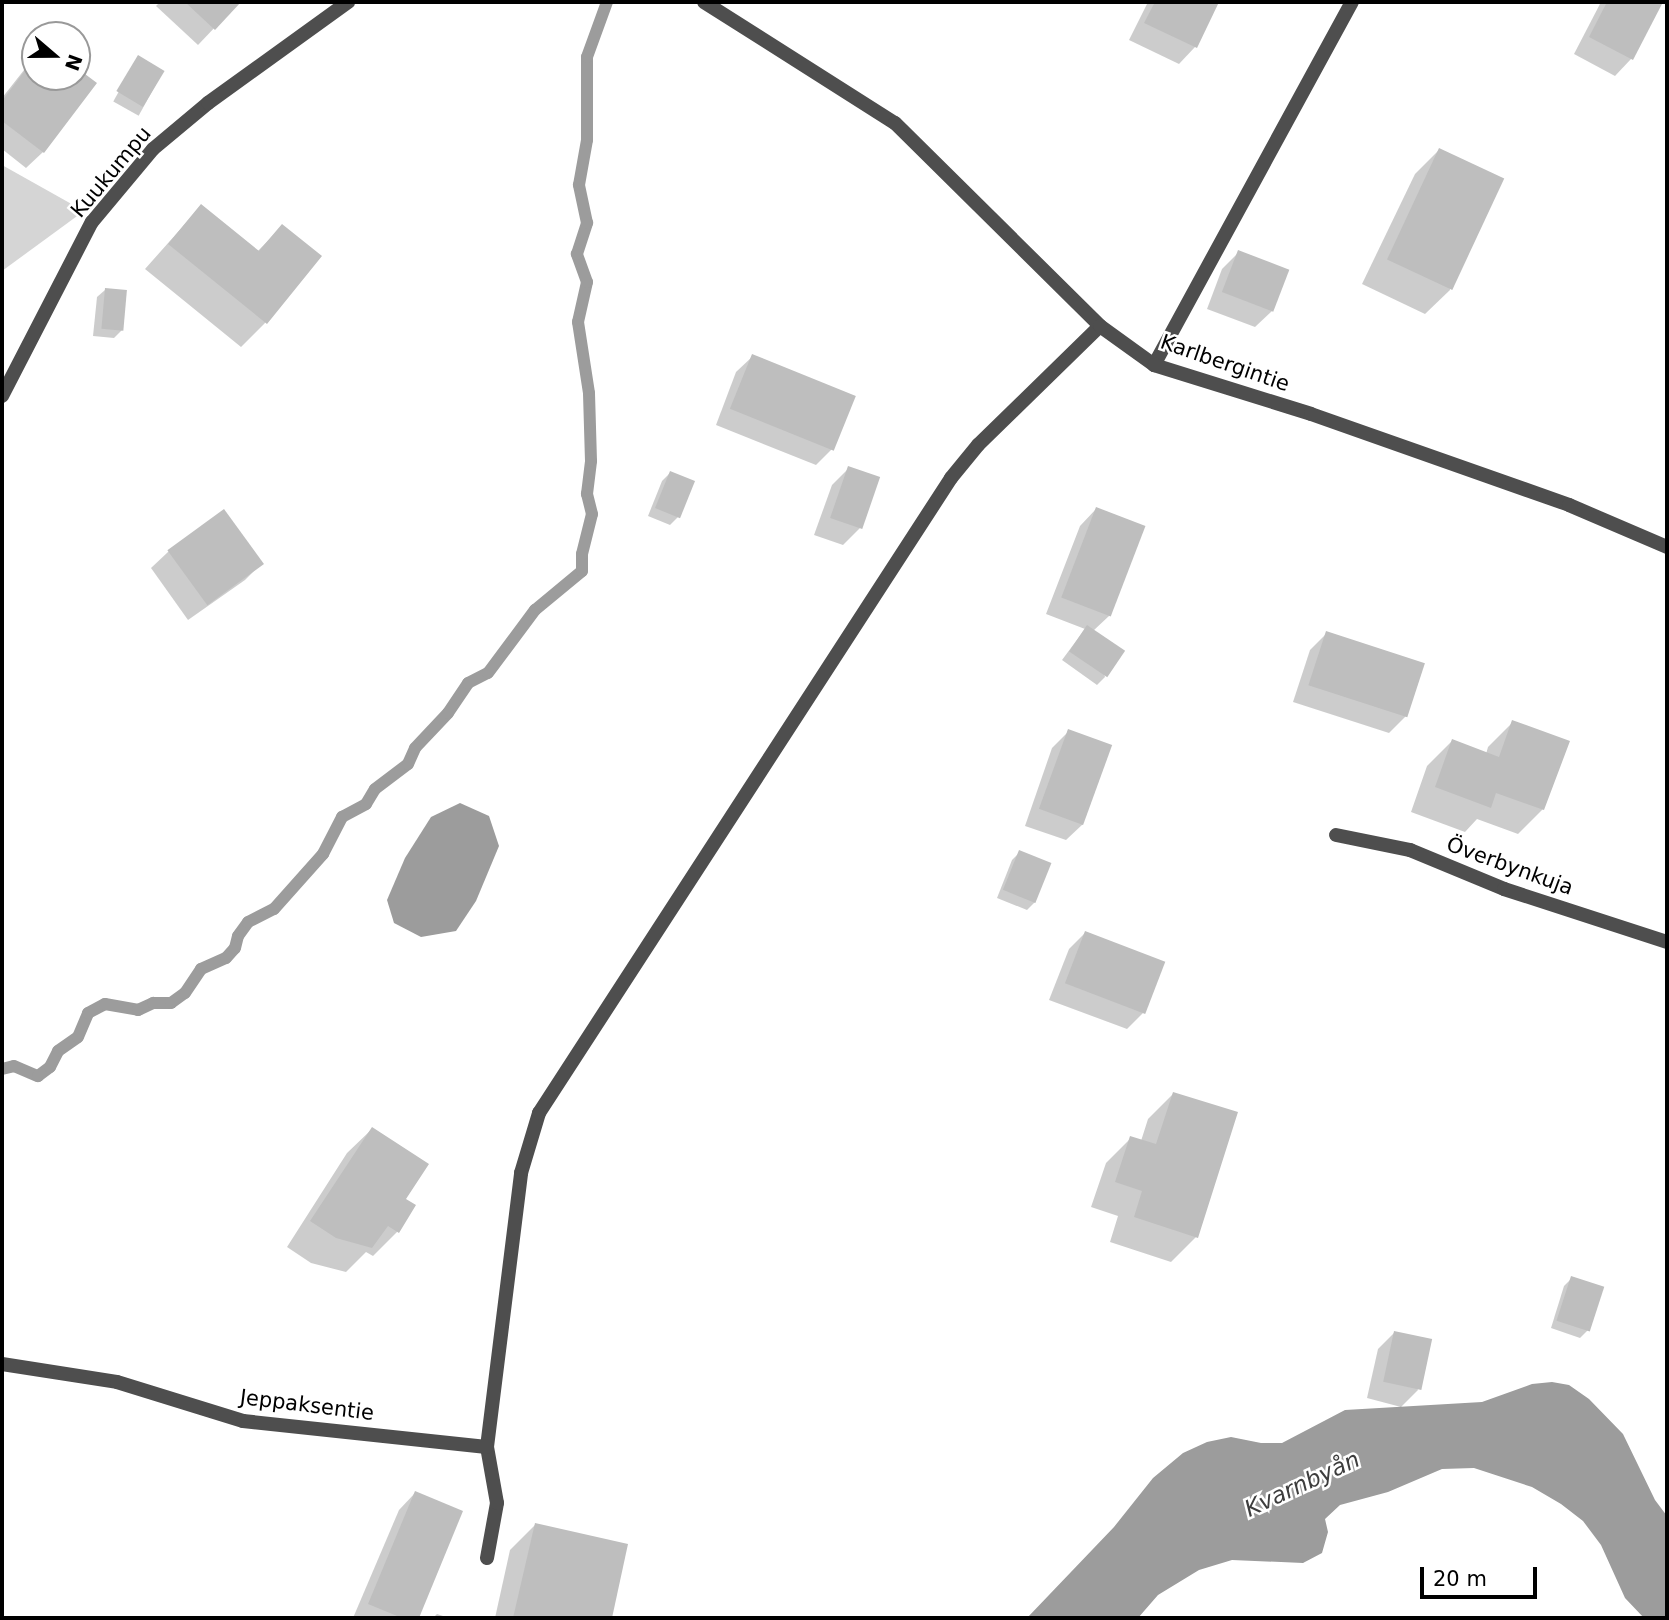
<!DOCTYPE html>
<meta charset="utf-8">
<style>
body{margin:0}
#map{position:relative;width:1669px;height:1620px;overflow:hidden;background:#fff;font-family:"DejaVu Sans",sans-serif}
div>[style]{position:absolute}
.green>*{inset:0;background:#d5d5d5}
.water>*{inset:0;background:#9c9c9c}
.shadow>*{inset:0;background:#0003;transform-origin:0 0}
.stream>*{height:12px;margin:-6px;padding:0 6px;transform-origin:6px;border-radius:6px;background:#9c9c9c}
.building>*{inset:0;background:#bebebe;transform-origin:0 0}
.lane>*{height:14px;margin:-7px;padding:0 7px;transform-origin:7px;border-radius:7px;background:#4e4e4e}
.street>*{height:14px;margin:-7px;padding:0 7px;transform-origin:7px;border-radius:7px;background:#4e4e4e}
span{translate:-50% -50%;white-space:nowrap;text-align:center;line-height:1.15;-webkit-text-stroke:5px #fff;paint-order:stroke}
.street-label{font-size:21px;color:#000}
.water-label{font-size:23px;color:#3d3d3d;font-style:italic}
.frame{position:absolute;inset:0;border:4px solid #000;pointer-events:none}
.north{position:absolute;left:21px;top:21px;width:70px;height:70px;box-sizing:border-box;background:#fff;border:2px solid #999;border-radius:50%;rotate:110deg;font-size:19px;font-weight:700;line-height:28px;text-align:center;color:#000}
.north::after{content:'';display:block;margin:auto;width:24px;height:32px;background:#000;clip-path:polygon(50% 0,100% 100%,50% 72%,0 100%)}
.scale{position:absolute;left:1420px;top:1567px;width:117px;height:32px;box-sizing:border-box;border:4px solid #000;border-top:0;padding-left:9px;font-size:21px;line-height:24px;white-space:nowrap;color:#000;-webkit-text-stroke:5px #fff;paint-order:stroke}
</style>
<div id="map">
<div class="green">
<i style="clip-path:polygon(2px 165px,84px 211px,2px 271px)"></i>
</div>
<div class="water">
<i style="clip-path:polygon(460px 803px,489px 816px,499px 846px,476px 901px,456px 931px,421px 937px,394px 923px,387px 900px,405px 858px,431px 817px)"></i>
<i style="clip-path:polygon(1552px 1382px,1569px 1385px,1589px 1399px,1623px 1434px,1655px 1500px,1667px 1516px,1667px 1618px,1644px 1618px,1625px 1598px,1601px 1545px,1583px 1521px,1561px 1504px,1532px 1487px,1474px 1468px,1442px 1469px,1388px 1492px,1340px 1505px,1325px 1519px,1328px 1532px,1322px 1553px,1303px 1563px,1232px 1560px,1199px 1570px,1158px 1595px,1138px 1618px,1027px 1618px,1114px 1527px,1153px 1478px,1183px 1453px,1207px 1442px,1231px 1437px,1261px 1443px,1282px 1443px,1345px 1410px,1482px 1402px,1532px 1384px)"></i>
</div>
<div class="shadow">
<i style="clip-path:polygon(160px 2px,239px 2px,198px 45px,156px 6px)"></i>
<i style="clip-path:polygon(1148px 2px,1217px 2px,1195px 47px,1179px 64px,1129px 40px)"></i>
<i style="clip-path:polygon(1601px 2px,1661px 2px,1631px 59px,1615px 76px,1574px 54px)"></i>
<i style="clip-path:polygon(35px 56px,35px 77px,77px 77px,77px 70px,95px 83px,43px 152px,26px 168px,2px 149px,2px 98px)"></i>
<i style="left:138px;top:57px;width:29px;height:51px;rotate:29deg"></i>
<i style="clip-path:polygon(1439px 150px,1450px 290px,1425px 314px,1362px 284px,1415px 174px)"></i>
<i style="clip-path:polygon(201px 206px,257px 252px,282px 226px,319px 256px,265px 323px,241px 347px,145px 269px)"></i>
<i style="clip-path:polygon(1239px 252px,1272px 311px,1255px 327px,1207px 309px,1222px 269px)"></i>
<i style="clip-path:polygon(105px 290px,122px 330px,114px 338px,93px 336px,97px 297px)"></i>
<i style="clip-path:polygon(753px 356px,832px 449px,816px 465px,716px 425px,736px 372px)"></i>
<i style="clip-path:polygon(849px 468px,860px 528px,843px 545px,814px 535px,832px 485px)"></i>
<i style="clip-path:polygon(670px 473px,678px 517px,670px 525px,648px 516px,662px 481px)"></i>
<i style="clip-path:polygon(1096px 509px,1109px 616px,1093px 631px,1105px 677px,1097px 685px,1062px 660px,1085px 629px,1046px 614px,1080px 526px)"></i>
<i style="clip-path:polygon(224px 512px,261px 564px,245px 580px,188px 620px,151px 568px,168px 552px)"></i>
<i style="clip-path:polygon(1327px 633px,1406px 716px,1389px 733px,1293px 702px,1310px 650px)"></i>
<i style="clip-path:polygon(1513px 722px,1543px 809px,1518px 834px,1477px 819px,1465px 832px,1411px 812px,1427px 766px,1452px 741px,1486px 754px,1488px 747px)"></i>
<i style="clip-path:polygon(1069px 731px,1083px 824px,1066px 840px,1025px 826px,1052px 748px)"></i>
<i style="clip-path:polygon(1020px 852px,1035px 902px,1027px 910px,997px 898px,1012px 860px)"></i>
<i style="clip-path:polygon(1085px 933px,1143px 1013px,1127px 1029px,1049px 1000px,1069px 949px)"></i>
<i style="clip-path:polygon(1173px 1094px,1196px 1237px,1171px 1262px,1110px 1242px,1118px 1216px,1091px 1207px,1106px 1163px,1131px 1138px,1141px 1141px,1148px 1119px)"></i>
<i style="clip-path:polygon(372px 1129px,404px 1199px,397px 1232px,373px 1256px,366px 1252px,346px 1272px,311px 1263px,287px 1247px,347px 1153px)"></i>
<i style="clip-path:polygon(1572px 1278px,1588px 1330px,1580px 1338px,1551px 1328px,1564px 1286px)"></i>
<i style="clip-path:polygon(1395px 1332px,1418px 1390px,1401px 1407px,1367px 1398px,1378px 1349px)"></i>
<i style="clip-path:polygon(415px 1493px,461px 1512px,417px 1618px,353px 1618px,399px 1510px)"></i>
<i style="clip-path:polygon(535px 1525px,626px 1545px,610px 1618px,495px 1618px,510px 1550px)"></i>
<i style="clip-path:polygon(437px 1614px,449px 1618px,433px 1618px)"></i>
</div>
<div class="stream">
<i style="left:2px;top:1069px;width:12px;rotate:-14deg"></i>
<i style="left:14px;top:1066px;width:26px;rotate:23deg"></i>
<i style="left:38px;top:1076px;width:15px;rotate:-37deg"></i>
<i style="left:50px;top:1067px;width:18px;rotate:-63deg"></i>
<i style="left:58px;top:1051px;width:24px;rotate:-35deg"></i>
<i style="left:78px;top:1037px;width:26px;rotate:-67deg"></i>
<i style="left:88px;top:1013px;width:19px;rotate:-28deg"></i>
<i style="left:105px;top:1004px;width:34px;rotate:10deg"></i>
<i style="left:138px;top:1010px;width:17px;rotate:-25deg"></i>
<i style="left:153px;top:1003px;width:18px"></i>
<i style="left:171px;top:1003px;width:17px;rotate:-36deg"></i>
<i style="left:185px;top:993px;width:29px;rotate:-56deg"></i>
<i style="left:201px;top:969px;width:27px;rotate:-24deg"></i>
<i style="left:226px;top:958px;width:13px;rotate:-48deg"></i>
<i style="left:235px;top:948px;width:12px;rotate:-76deg"></i>
<i style="left:238px;top:936px;width:17px;rotate:-54deg"></i>
<i style="left:248px;top:922px;width:29px;rotate:-27deg"></i>
<i style="left:274px;top:909px;width:74px;rotate:-48.3deg"></i>
<i style="left:323px;top:854px;width:42px;rotate:-62.8deg"></i>
<i style="left:342px;top:817px;width:27px;rotate:-28deg"></i>
<i style="left:366px;top:804px;width:17px;rotate:-59deg"></i>
<i style="left:375px;top:789px;width:41px;rotate:-37.1deg"></i>
<i style="left:408px;top:764px;width:17px;rotate:-66deg"></i>
<i style="left:415px;top:748px;width:48px;rotate:-46.7deg"></i>
<i style="left:448px;top:713px;width:36px;rotate:-56deg"></i>
<i style="left:468px;top:683px;width:22px;rotate:-27deg"></i>
<i style="left:488px;top:673px;width:79px;rotate:-53.3deg"></i>
<i style="left:535px;top:610px;width:61px;rotate:-39.7deg"></i>
<i style="left:582px;top:571px;width:17px;rotate:-90deg"></i>
<i style="left:582px;top:554px;width:41px;rotate:-76deg"></i>
<i style="left:592px;top:514px;width:21px;rotate:-104deg"></i>
<i style="left:587px;top:494px;width:33px;rotate:-83deg"></i>
<i style="left:591px;top:461px;width:68px;rotate:-91.7deg"></i>
<i style="left:589px;top:393px;width:72px;rotate:-98.8deg"></i>
<i style="left:578px;top:322px;width:41px;rotate:-77.3deg"></i>
<i style="left:587px;top:282px;width:30px;rotate:-110deg"></i>
<i style="left:577px;top:254px;width:33px;rotate:-72deg"></i>
<i style="left:587px;top:223px;width:39px;rotate:-102deg"></i>
<i style="left:579px;top:185px;width:46px;rotate:-79.9deg"></i>
<i style="left:587px;top:140px;width:83px;rotate:-90deg"></i>
<i style="left:587px;top:57px;width:59px;rotate:-70deg"></i>
</div>
<div class="building">
<i style="clip-path:polygon(185px 2px,241px 2px,215px 30px)"></i>
<i style="clip-path:polygon(1155px 2px,1219px 2px,1197px 48px,1144px 23px)"></i>
<i style="clip-path:polygon(1607px 2px,1663px 2px,1633px 60px,1589px 37px)"></i>
<i style="left:138px;top:55px;width:31px;height:42px;rotate:31deg"></i>
<i style="clip-path:polygon(35px 57px,35px 77px,77px 77px,77px 68px,97px 83px,44px 153px,2px 121px,2px 101px)"></i>
<i style="left:1439px;top:148px;width:72px;height:123px;rotate:25deg"></i>
<i style="clip-path:polygon(201px 204px,259px 251px,282px 224px,322px 256px,267px 324px,168px 244px)"></i>
<i style="left:1238px;top:250px;width:55px;height:45px;rotate:21deg"></i>
<i style="left:105px;top:288px;width:22px;height:41px;rotate:5deg"></i>
<i style="left:752px;top:354px;width:112px;height:59px;rotate:22deg"></i>
<i style="left:848px;top:466px;width:34px;height:55px;rotate:19deg"></i>
<i style="left:670px;top:471px;width:27px;height:40px;rotate:22deg"></i>
<i style="left:1096px;top:507px;width:53px;height:97px;rotate:21deg"></i>
<i style="left:224px;top:509px;width:68px;height:70px;rotate:54deg"></i>
<i style="left:1087px;top:625px;width:46px;height:32px;rotate:34deg"></i>
<i style="left:1326px;top:631px;width:104px;height:57px;rotate:18deg"></i>
<i style="clip-path:polygon(1512px 720px,1570px 741px,1544px 810px,1496px 793px,1491px 808px,1435px 787px,1452px 739px,1499px 757px)"></i>
<i style="left:1068px;top:729px;width:47px;height:85px;rotate:20deg"></i>
<i style="left:1019px;top:850px;width:35px;height:43px;rotate:22deg"></i>
<i style="left:1085px;top:931px;width:86px;height:56px;rotate:21deg"></i>
<i style="clip-path:polygon(1173px 1092px,1238px 1112px,1198px 1238px,1134px 1217px,1142px 1191px,1115px 1182px,1130px 1136px,1156px 1144px)"></i>
<i style="clip-path:polygon(372px 1127px,429px 1164px,406px 1199px,416px 1205px,399px 1233px,388px 1226px,372px 1248px,336px 1238px,310px 1221px)"></i>
<i style="left:1571px;top:1276px;width:35px;height:47px;rotate:18deg"></i>
<i style="left:1394px;top:1331px;width:39px;height:52px;rotate:12deg"></i>
<i style="clip-path:polygon(415px 1491px,463px 1511px,419px 1618px,402px 1618px,368px 1604px)"></i>
<i style="clip-path:polygon(535px 1523px,628px 1544px,612px 1618px,513px 1618px)"></i>
</div>
<div class="lane">
<i style="left:1154px;top:365px;width:413px;rotate:-61.4deg"></i>
<i style="left:487px;top:1558px;width:56px;rotate:-79.7deg"></i>
<i style="left:497px;top:1503px;width:57px;rotate:-100.1deg"></i>
<i style="left:487px;top:1447px;width:276px;rotate:-82.9deg"></i>
<i style="left:521px;top:1173px;width:63px;rotate:-73.3deg"></i>
<i style="left:539px;top:1113px;width:757px;rotate:-57.02deg"></i>
<i style="left:951px;top:478px;width:43px;rotate:-50.7deg"></i>
<i style="left:978px;top:445px;width:170px;rotate:-44.3deg"></i>
</div>
<div class="street">
<i style="left:704px;top:2px;width:226px;rotate:32.4deg"></i>
<i style="left:895px;top:123px;width:289px;rotate:44.7deg"></i>
<i style="left:1100px;top:326px;width:67px;rotate:35.8deg"></i>
<i style="left:1154px;top:365px;width:164px;rotate:17.3deg"></i>
<i style="left:1311px;top:414px;width:274px;rotate:19.4deg"></i>
<i style="left:1569px;top:505px;width:107px;rotate:23.2deg"></i>
<i style="left:2px;top:396px;width:196px;rotate:-62.7deg"></i>
<i style="left:92px;top:222px;width:95px;rotate:-50.1deg"></i>
<i style="left:153px;top:149px;width:72px;rotate:-39.9deg"></i>
<i style="left:208px;top:103px;width:173px;rotate:-35.8deg"></i>
<i style="left:1336px;top:835px;width:76px;rotate:11.5deg"></i>
<i style="left:1410px;top:850px;width:102px;rotate:22.5deg"></i>
<i style="left:1504px;top:889px;width:171px;rotate:18deg"></i>
<i style="left:2px;top:1364px;width:116px;rotate:8.9deg"></i>
<i style="left:117px;top:1382px;width:132px;rotate:17.2deg"></i>
<i style="left:243px;top:1421px;width:245px;rotate:6.1deg"></i>
</div>
<div class="street-label">
<span style="left:111px;top:172px;rotate:-50deg">Kuukumpu</span>
<span style="left:1225px;top:363px;rotate:19deg">Karlbergintie</span>
<span style="left:1510px;top:866px;rotate:20deg">Överbynkuja</span>
<span style="left:307px;top:1405px;rotate:7deg">Jeppaksentie</span>
</div>
<div class="water-label">
<span style="left:1302px;top:1484px;rotate:-25deg">Kvarnbyån</span>
</div>
<div class="frame"></div>
<div class="north">N</div>
<div class="scale">20 m</div>
</div>
